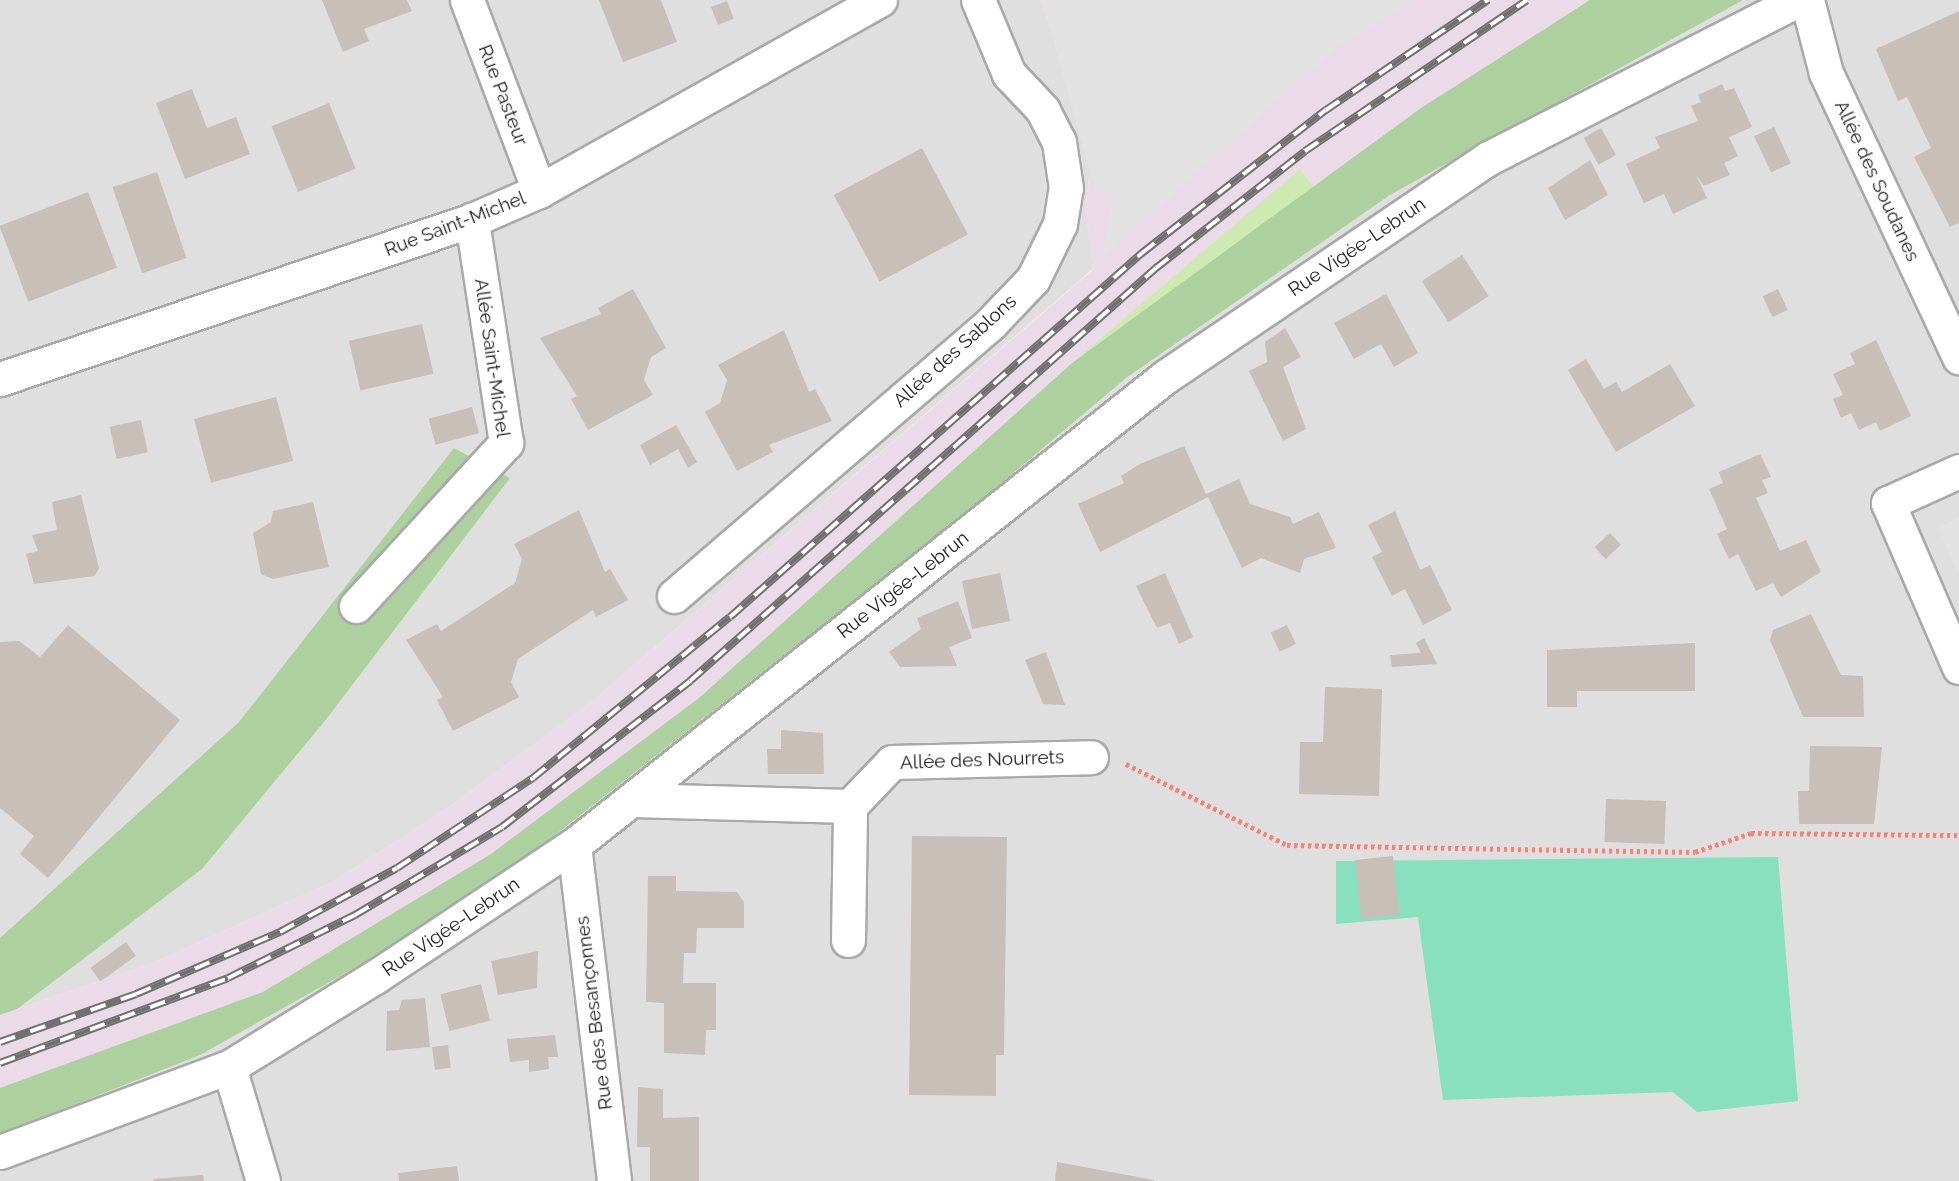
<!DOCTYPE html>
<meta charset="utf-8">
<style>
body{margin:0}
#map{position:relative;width:1959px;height:1181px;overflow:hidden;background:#f2efe9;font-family:Raleway,sans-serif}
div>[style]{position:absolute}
.residential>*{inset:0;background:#e0dfdf}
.industrial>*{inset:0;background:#ebdbe8}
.grass>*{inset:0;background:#cdebb0}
.forest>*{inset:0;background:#add19e}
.pitch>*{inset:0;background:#88e0be}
.parking>*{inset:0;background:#e2e2e2}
.building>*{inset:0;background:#c7bfb8;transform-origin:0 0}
.path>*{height:4.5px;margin-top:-2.25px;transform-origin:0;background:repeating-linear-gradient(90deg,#fa8072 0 3.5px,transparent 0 7px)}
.roads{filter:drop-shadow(2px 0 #a9a9a9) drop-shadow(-2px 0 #a9a9a9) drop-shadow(0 2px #a9a9a9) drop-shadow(0 -2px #a9a9a9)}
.street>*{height:33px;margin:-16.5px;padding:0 16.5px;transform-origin:16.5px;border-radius:16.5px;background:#fff}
.rail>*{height:8px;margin-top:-4px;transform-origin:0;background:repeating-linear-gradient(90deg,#fff 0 16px,#707070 0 32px);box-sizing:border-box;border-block:2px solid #707070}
span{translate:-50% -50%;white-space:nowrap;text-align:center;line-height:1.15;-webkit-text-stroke:5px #fff;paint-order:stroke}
.street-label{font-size:19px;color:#222}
</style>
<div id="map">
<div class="residential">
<i style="clip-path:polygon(0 0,1041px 0,1092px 157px,1085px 207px,1094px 268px,589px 704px,452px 805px,335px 881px,153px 963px,0 1015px)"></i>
<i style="clip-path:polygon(1743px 0,1959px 0,1959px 1181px,0 1181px,0 1121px,1126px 378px,1390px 195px)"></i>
</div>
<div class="industrial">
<i style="clip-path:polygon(1041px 0,1743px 0,1390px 195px,1126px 378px,424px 917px,0 1121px,0 1015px,153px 963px,335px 881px,452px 805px,589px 704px,1094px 269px,1085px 207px,1092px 157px)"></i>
</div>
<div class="grass">
<i style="clip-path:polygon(1300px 169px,1314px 188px,1072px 363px)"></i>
</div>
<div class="forest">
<i style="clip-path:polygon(1590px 0,1743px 0,1390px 195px,1126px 378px,980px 501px,466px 905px,200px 1055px,0 1134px,0 1088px,263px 992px,491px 854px,699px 698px,1072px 363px,1421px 108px)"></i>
<i style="clip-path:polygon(454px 448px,510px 478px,324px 722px,202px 869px,17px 1009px,0 1015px,0 938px,239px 722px)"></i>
</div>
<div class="pitch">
<i style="clip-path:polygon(1778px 857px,1798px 1101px,1697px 1112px,1673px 1092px,1443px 1100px,1418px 917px,1336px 924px,1336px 861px)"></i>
</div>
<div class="parking">
<i style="clip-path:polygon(1042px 0,1415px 0,1335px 49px,1102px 258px,1114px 191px,1096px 193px)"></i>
<i style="clip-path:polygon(1959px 518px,1959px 575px,1938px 527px)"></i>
</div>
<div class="building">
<i style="clip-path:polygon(322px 0,407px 0,412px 11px,364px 29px,369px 41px,343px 52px)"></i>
<i style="clip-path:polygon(599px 0,661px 0,677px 42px,623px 62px)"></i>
<i style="left:727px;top:1px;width:19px;height:17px;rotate:69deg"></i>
<i style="clip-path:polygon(1959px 11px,1959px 223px,1950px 227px,1914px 157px,1931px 148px,1907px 97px,1898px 101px,1876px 49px)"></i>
<i style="clip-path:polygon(1722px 84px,1725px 91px,1734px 88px,1752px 127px,1729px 137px,1738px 156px,1724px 163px,1730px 175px,1704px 186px,1696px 175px,1707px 198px,1673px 214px,1664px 194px,1644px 203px,1626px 164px,1660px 148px,1655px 137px,1698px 121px,1691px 106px,1701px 102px,1698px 95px)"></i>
<i style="clip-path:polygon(192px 89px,207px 128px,236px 117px,250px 154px,185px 179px,156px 103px)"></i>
<i style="left:329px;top:103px;width:71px;height:62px;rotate:68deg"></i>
<i style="left:1774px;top:127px;width:40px;height:22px;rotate:65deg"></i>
<i style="left:1601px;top:128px;width:31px;height:20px;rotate:61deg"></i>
<i style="left:922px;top:148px;width:98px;height:100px;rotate:62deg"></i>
<i style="clip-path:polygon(1590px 160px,1608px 195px,1565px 220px,1548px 188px)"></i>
<i style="left:157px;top:172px;width:91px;height:47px;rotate:71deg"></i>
<i style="left:88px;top:192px;width:81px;height:95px;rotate:69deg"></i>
<i style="left:1462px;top:255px;width:49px;height:48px;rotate:57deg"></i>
<i style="clip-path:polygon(633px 289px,666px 348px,651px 357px,644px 380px,653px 395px,588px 430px,571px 399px,577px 396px,540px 338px,601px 314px,598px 308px)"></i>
<i style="left:1778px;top:289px;width:23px;height:17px;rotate:65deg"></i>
<i style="clip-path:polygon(1386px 294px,1418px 353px,1394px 367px,1381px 344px,1354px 359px,1334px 323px)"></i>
<i style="left:422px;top:324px;width:51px;height:75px;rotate:77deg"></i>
<i style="clip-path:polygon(1285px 328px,1301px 357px,1283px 367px,1306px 429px,1283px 441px,1249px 371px,1267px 362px,1265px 342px)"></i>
<i style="clip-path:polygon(784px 330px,809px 392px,815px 389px,832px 421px,769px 445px,773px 452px,737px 471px,705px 412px,720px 403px,727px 380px,718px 365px)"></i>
<i style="clip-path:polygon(1876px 340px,1911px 416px,1880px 431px,1876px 422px,1859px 430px,1851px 413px,1841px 418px,1833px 399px,1843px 395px,1833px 374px,1855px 364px,1850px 353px)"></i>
<i style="clip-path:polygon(1586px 359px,1604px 389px,1616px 382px,1622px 392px,1670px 364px,1695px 406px,1616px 452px,1568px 370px)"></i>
<i style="left:276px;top:397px;width:66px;height:85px;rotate:75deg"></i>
<i style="left:472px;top:407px;width:27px;height:45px;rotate:75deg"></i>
<i style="left:141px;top:420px;width:33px;height:32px;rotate:78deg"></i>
<i style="clip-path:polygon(676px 425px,697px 462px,688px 468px,678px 449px,650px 465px,640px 445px)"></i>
<i style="clip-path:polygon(1184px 446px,1206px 494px,1239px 479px,1250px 504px,1290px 517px,1293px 524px,1319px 512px,1336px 548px,1304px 559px,1300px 573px,1261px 558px,1242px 568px,1208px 497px,1100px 552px,1078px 504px,1124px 483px,1121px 476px,1140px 464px)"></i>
<i style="clip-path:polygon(1760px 454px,1771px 477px,1762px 480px,1768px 493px,1756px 498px,1780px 551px,1806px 540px,1821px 572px,1781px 597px,1773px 583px,1756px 591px,1738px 554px,1729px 559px,1717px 534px,1727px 529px,1709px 489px,1723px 483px,1719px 472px)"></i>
<i style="clip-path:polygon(81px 495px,99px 568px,95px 576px,34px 584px,26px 554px,38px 551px,32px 535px,57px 530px,52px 502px)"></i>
<i style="clip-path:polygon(313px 502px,329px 567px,273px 579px,261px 574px,253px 533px,271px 522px,273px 511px)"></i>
<i style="clip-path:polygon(579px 510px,605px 572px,610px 569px,628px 600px,596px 617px,593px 610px,518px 659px,511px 682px,519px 697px,453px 731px,437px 700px,443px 697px,406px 640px,437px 624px,441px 631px,515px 583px,522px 559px,514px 544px)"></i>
<i style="clip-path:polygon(1395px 511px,1420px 570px,1430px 565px,1452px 610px,1423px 625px,1405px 589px,1392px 596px,1372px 557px,1382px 552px,1368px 525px)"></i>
<i style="left:1610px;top:533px;width:16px;height:21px;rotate:47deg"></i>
<i style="left:1000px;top:573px;width:49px;height:39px;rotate:78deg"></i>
<i style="clip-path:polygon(1165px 573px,1193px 637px,1179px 644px,1170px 623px,1157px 628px,1136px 586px)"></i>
<i style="clip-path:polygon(958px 601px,972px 638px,949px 647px,957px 666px,900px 667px,889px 652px,921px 629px,917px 618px)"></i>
<i style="clip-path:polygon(1811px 614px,1841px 675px,1863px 676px,1864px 717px,1803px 717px,1770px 640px,1773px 630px)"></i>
<i style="clip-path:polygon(68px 625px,180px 720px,48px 878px,20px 854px,34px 836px,0 808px,0 642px,19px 641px,40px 657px)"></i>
<i style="left:1287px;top:625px;width:21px;height:18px;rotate:65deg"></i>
<i style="clip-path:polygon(1424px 638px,1437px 664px,1392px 667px,1390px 655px,1421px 653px,1416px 643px)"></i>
<i style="clip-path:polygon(1695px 643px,1695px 691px,1577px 691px,1577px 707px,1547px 707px,1547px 650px)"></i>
<i style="clip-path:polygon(1046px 652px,1065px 705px,1043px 704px,1025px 660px)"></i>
<i style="clip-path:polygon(1325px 687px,1382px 689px,1379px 796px,1299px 794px,1300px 742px,1323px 742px)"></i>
<i style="clip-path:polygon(781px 730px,823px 733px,824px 774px,768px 774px,767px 749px,781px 749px)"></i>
<i style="clip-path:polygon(1810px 746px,1882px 747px,1874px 824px,1799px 824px,1798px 791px,1809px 791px)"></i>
<i style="left:1606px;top:799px;width:60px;height:43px;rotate:2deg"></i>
<i style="clip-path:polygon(912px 836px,1007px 837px,1004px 1055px,996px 1055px,996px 1096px,909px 1095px)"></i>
<i style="left:1393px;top:856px;width:59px;height:38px;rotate:84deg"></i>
<i style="clip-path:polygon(648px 876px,676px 876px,676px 891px,737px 892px,744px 902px,744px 928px,697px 928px,696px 953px,684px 953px,683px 983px,716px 983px,716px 1030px,706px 1030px,705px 1055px,664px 1053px,664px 1003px,646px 1002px)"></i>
<i style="left:126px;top:942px;width:17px;height:44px;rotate:54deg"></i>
<i style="clip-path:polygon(538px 951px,537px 988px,498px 995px,491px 961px)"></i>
<i style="left:481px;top:984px;width:38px;height:42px;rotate:76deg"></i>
<i style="clip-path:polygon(425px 998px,430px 1047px,386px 1051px,387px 1011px,399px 1010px,402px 1000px)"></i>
<i style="clip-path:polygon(555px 1035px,558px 1057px,548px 1057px,549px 1069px,529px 1072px,529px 1060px,510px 1062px,507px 1039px)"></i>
<i style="left:448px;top:1045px;width:23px;height:16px;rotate:83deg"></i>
<i style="clip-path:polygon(638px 1087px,663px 1089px,663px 1118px,699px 1117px,699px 1181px,650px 1181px,650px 1147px,637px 1147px)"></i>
<i style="clip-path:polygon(1057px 1162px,1154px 1180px,1154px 1181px,1055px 1181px)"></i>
<i style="clip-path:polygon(457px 1166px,459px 1181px,399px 1181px,398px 1173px)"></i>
<i style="clip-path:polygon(203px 1175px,204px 1181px,154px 1181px,153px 1179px)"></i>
</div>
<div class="path">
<i style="left:1126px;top:764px;width:180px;rotate:26.7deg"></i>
<i style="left:1287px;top:845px;width:408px;rotate:1deg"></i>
<i style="left:1695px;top:852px;width:59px;rotate:-18.7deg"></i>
<i style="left:1751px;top:833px;width:208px;rotate:0.6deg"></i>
</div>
<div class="roads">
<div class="street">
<i style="left:467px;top:0;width:204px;rotate:69.3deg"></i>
<i style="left:1807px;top:0;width:75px;rotate:75.4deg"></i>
<i style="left:1826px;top:73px;width:314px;rotate:64.9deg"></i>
<i style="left:0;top:379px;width:498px;rotate:-18.6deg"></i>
<i style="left:472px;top:220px;width:73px;rotate:-23.4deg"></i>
<i style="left:539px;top:191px;width:391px;rotate:-29.3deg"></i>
<i style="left:1959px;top:471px;width:78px;rotate:155.7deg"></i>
<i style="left:1888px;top:503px;width:179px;rotate:66.6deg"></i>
<i style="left:674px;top:596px;width:417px;rotate:-40.7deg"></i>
<i style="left:990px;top:324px;width:62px;rotate:-46.3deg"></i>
<i style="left:1033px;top:279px;width:61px;rotate:-63.9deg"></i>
<i style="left:1060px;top:224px;width:36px;rotate:-81deg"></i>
<i style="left:1066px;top:188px;width:47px;rotate:-98.7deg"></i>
<i style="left:1059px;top:142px;width:36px;rotate:-117deg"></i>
<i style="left:1043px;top:110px;width:50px;rotate:-133.4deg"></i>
<i style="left:1009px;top:74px;width:80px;rotate:-112.7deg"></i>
<i style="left:356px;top:606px;width:222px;rotate:-47.4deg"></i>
<i style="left:506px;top:443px;width:226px;rotate:-98.7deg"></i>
<i style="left:632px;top:800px;width:218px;rotate:1.6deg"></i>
<i style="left:850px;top:806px;width:61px;rotate:-46.3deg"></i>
<i style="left:892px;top:762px;width:199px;rotate:-1.4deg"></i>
<i style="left:574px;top:845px;width:338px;rotate:83.2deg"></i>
<i style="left:848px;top:940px;width:134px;rotate:-89.1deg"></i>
<i style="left:229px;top:1067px;width:119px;rotate:73.4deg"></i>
<i style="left:0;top:1152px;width:244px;rotate:-20.4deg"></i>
<i style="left:229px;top:1067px;width:172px;rotate:-31.7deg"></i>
<i style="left:375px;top:977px;width:239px;rotate:-33.6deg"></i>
<i style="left:574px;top:845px;width:754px;rotate:-38.37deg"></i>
<i style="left:1165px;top:377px;width:391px;rotate:-34.1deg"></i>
<i style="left:1489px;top:158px;width:347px;rotate:-27.1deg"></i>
</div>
</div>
<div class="rail">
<i style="left:0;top:1042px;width:144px;rotate:-19.4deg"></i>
<i style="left:136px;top:994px;width:157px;rotate:-23.3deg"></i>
<i style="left:280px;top:932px;width:133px;rotate:-28.7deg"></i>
<i style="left:397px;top:868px;width:163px;rotate:-33.5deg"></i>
<i style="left:533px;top:778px;width:254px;rotate:-39.3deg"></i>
<i style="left:730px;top:617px;width:550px;rotate:-41.46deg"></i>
<i style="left:1142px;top:253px;width:233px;rotate:-37.9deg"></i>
<i style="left:1326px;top:110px;width:196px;rotate:-34.2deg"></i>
<i style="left:0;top:1063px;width:243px;rotate:-20.4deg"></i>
<i style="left:228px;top:978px;width:142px;rotate:-26.4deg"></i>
<i style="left:355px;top:915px;width:171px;rotate:-30.9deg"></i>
<i style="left:502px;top:827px;width:238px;rotate:-37.8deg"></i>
<i style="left:690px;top:681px;width:623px;rotate:-41.55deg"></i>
<i style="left:1156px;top:268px;width:189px;rotate:-38.1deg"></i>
<i style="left:1305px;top:151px;width:268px;rotate:-34.2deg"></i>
</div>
<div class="street-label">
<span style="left:503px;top:95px;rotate:69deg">Rue Pasteur</span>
<span style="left:1877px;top:181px;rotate:65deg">Allée des Soudanes</span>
<span style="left:455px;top:224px;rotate:-21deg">Rue Saint-Michel</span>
<span style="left:1357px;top:247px;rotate:-34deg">Rue Vigée-Lebrun</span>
<span style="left:955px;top:351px;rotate:-42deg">Allée des Sablons</span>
<span style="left:492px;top:358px;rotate:82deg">Allée Saint-Michel</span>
<span style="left:903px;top:585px;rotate:-38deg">Rue Vigée-Lebrun</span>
<span style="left:982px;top:760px;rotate:-2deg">Allée des Nourrets</span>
<span style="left:451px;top:927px;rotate:-34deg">Rue Vigée-Lebrun</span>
<span style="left:594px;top:1013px;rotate:-97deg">Rue des Besançonnes</span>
</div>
</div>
